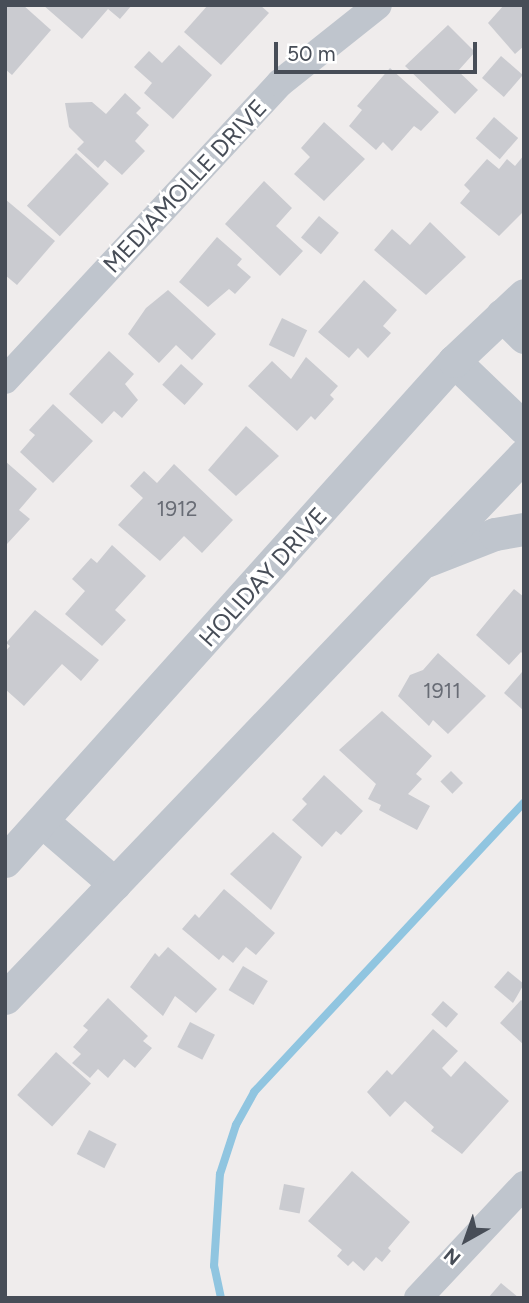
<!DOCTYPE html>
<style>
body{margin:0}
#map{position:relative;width:529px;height:1303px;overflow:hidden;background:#efecec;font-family:Figtree,sans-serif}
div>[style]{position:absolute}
.stream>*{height:8px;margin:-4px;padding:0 4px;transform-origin:4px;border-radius:4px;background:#90c5e0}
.building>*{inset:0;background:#cacbd0;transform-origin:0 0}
.minor>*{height:28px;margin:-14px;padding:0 14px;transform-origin:14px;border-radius:14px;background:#bfc5cd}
.tertiary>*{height:33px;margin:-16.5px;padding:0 16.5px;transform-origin:16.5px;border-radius:16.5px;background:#bfc5cd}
span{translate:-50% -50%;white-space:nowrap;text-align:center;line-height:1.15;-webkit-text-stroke:7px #fff;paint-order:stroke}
.number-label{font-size:21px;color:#686c75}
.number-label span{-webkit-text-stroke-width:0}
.street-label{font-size:24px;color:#474d57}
.frame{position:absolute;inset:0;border:7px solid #474d57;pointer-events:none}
.north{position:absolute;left:431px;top:1205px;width:70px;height:70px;-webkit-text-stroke:5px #fff;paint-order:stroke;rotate:220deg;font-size:19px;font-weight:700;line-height:28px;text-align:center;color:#474d57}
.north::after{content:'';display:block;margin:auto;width:24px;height:32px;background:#474d57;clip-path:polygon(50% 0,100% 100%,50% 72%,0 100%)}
.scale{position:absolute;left:274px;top:42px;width:203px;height:32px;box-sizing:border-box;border:4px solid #474d57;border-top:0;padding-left:9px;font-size:21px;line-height:24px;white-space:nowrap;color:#474d57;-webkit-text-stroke:5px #fff;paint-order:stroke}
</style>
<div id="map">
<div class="stream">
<i style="left:221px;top:1298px;width:33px;rotate:-102deg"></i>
<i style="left:214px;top:1266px;width:92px;rotate:-86.3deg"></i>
<i style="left:220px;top:1174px;width:52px;rotate:-71.9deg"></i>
<i style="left:236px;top:1125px;width:38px;rotate:-61deg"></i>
<i style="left:254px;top:1092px;width:396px;rotate:-47deg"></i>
</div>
<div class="building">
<i style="clip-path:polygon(7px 5px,23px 5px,51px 30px,12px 75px,5px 69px)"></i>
<i style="clip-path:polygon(43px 5px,132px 5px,120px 19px,108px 9px,82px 39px)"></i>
<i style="clip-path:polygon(208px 5px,260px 5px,269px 13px,221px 65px,184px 32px)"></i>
<i style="clip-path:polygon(504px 5px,524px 5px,524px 46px,515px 54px,488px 23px)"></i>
<i style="clip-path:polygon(448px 25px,475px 52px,458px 71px,478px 90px,455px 114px,405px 66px)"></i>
<i style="clip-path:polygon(179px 45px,212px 75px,173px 119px,144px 93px,152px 83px,134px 67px,149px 51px,162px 63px)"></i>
<i style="left:501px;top:56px;width:29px;height:29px;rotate:41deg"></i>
<i style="clip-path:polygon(390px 68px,439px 112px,421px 131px,414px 126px,392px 151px,383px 142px,376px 150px,349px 126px,362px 110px,357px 106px)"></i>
<i style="clip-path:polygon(125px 93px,141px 108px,136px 113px,149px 125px,135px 141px,145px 151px,122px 175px,105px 160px,98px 168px,77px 149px,84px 142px,69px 127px,65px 103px,92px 102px,106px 114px)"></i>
<i style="left:494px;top:117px;width:32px;height:28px;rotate:41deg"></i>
<i style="clip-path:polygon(324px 122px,365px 159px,324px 201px,294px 174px,310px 157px,301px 148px)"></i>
<i style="left:76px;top:153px;width:45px;height:72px;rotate:43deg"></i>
<i style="clip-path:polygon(524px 155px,524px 211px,499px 236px,460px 203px,470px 191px,464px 185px,487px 159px,499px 169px,507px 159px,515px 166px)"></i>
<i style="clip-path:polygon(264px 181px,292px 208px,276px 226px,303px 251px,280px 276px,225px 224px)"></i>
<i style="clip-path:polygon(5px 199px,55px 241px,17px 285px,5px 275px)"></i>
<i style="left:319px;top:216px;width:26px;height:28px;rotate:40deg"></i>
<i style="clip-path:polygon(430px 222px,466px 257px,426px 295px,374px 250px,392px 229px,410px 245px)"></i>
<i style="clip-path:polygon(217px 237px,242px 259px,237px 265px,251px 277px,235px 294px,229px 289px,208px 307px,179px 282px)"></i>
<i style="clip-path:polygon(364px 280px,397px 310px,383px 326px,391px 333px,368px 358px,358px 348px,349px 358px,318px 332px)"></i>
<i style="clip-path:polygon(168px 290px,216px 334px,192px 360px,176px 345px,159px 363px,128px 334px,146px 308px)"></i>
<i style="left:282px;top:318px;width:28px;height:30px;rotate:26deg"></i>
<i style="clip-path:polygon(109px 351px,134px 374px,125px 384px,138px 400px,122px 418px,114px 411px,102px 424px,69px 394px)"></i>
<i style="clip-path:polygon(306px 357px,338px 386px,330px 395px,334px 399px,315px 420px,311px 416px,297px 431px,248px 386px,272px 361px,291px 379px)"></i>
<i style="left:181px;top:364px;width:30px;height:28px;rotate:42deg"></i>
<i style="clip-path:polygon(53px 404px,93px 441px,53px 483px,20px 452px,35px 435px,29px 430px)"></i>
<i style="clip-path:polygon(246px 426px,279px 456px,236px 496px,208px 470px)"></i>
<i style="clip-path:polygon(5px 461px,37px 489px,19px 510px,30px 519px,7px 544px)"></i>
<i style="clip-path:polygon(174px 464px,233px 520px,202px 553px,184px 536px,160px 561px,118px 525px,143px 498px,130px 486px,144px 471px,157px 483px)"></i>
<i style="clip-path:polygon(112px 545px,146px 576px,115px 610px,126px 620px,102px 646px,65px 614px,85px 591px,72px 579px,91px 558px,97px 563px)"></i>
<i style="clip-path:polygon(514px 589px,524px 597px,524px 655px,521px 652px,509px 665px,476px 635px)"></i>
<i style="clip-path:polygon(35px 610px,99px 660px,81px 681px,62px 664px,24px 706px,5px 689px,5px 652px,10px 646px,6px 643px)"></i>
<i style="clip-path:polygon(438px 653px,486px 696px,448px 734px,433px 720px,429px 726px,398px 696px,410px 675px,423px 670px)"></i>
<i style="clip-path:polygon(522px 672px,524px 674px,524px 711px,504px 693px)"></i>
<i style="clip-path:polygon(382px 711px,432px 756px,416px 774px,422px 779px,408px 794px,430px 806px,417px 830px,379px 810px,381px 805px,368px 799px,376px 784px,339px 750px)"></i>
<i style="left:451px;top:771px;width:17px;height:15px;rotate:45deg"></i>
<i style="clip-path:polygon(324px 775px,363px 811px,341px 835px,336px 831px,322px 847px,292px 820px,307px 804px,302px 799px)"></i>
<i style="clip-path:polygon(273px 832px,302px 857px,271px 910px,230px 874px)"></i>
<i style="clip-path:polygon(224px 889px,275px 933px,256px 955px,246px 947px,233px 963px,223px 955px,219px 960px,182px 929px,195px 914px,199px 918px)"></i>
<i style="clip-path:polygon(168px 947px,217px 989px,196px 1013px,175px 996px,163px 1016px,130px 987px,155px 953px,159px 957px)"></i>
<i style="left:243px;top:966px;width:29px;height:28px;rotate:31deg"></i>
<i style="clip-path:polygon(508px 971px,524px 984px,513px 1003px,494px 987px)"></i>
<i style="clip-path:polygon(108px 998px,148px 1036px,143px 1041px,152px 1048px,135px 1068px,124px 1059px,108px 1078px,98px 1069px,90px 1078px,72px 1063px,81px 1054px,73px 1047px,88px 1030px,83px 1026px)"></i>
<i style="clip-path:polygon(521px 1000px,524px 1002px,524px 1045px,500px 1023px)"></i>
<i style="left:443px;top:1001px;width:20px;height:18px;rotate:41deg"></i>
<i style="left:190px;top:1022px;width:28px;height:28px;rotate:27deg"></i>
<i style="clip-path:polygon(433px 1029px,458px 1051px,442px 1068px,451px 1077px,465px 1061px,509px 1101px,462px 1154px,431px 1131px,434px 1127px,405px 1101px,390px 1117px,367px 1092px,387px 1070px,392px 1075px)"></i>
<i style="left:56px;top:1052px;width:47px;height:58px;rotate:42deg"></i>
<i style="left:89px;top:1130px;width:31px;height:27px;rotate:27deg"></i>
<i style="clip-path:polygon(352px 1171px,410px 1222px,388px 1248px,391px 1251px,382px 1262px,376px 1257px,364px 1271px,353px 1261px,348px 1266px,337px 1256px,342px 1250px,308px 1221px)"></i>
<i style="left:284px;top:1184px;width:21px;height:26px;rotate:11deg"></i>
<i style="clip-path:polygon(501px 1283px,519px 1298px,488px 1298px)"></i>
</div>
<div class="minor">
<i style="left:5px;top:380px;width:405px;rotate:-47.2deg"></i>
<i style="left:280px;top:83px;width:125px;rotate:-38.5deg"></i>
<i style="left:418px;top:1298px;width:155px;rotate:-46.8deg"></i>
</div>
<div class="tertiary">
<i style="left:502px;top:315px;width:31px;rotate:45deg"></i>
<i style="left:454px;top:361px;width:97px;rotate:43.7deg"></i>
<i style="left:426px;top:561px;width:74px;rotate:-21.4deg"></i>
<i style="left:495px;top:534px;width:29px;rotate:-10deg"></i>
<i style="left:42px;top:821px;width:96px;rotate:40.8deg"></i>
<i style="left:5px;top:861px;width:672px;rotate:-48.08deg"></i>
<i style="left:454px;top:361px;width:96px;rotate:-43.3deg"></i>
<i style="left:5px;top:998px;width:751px;rotate:-46.29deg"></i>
</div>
<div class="number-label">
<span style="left:177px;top:509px">1912</span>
<span style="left:442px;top:691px">1911</span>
</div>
<div class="street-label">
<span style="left:185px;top:186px;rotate:-47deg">MEDIAMOLLE DRIVE</span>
<span style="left:263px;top:577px;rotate:-48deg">HOLIDAY DRIVE</span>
</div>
<div class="frame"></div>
<div class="north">N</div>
<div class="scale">50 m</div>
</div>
